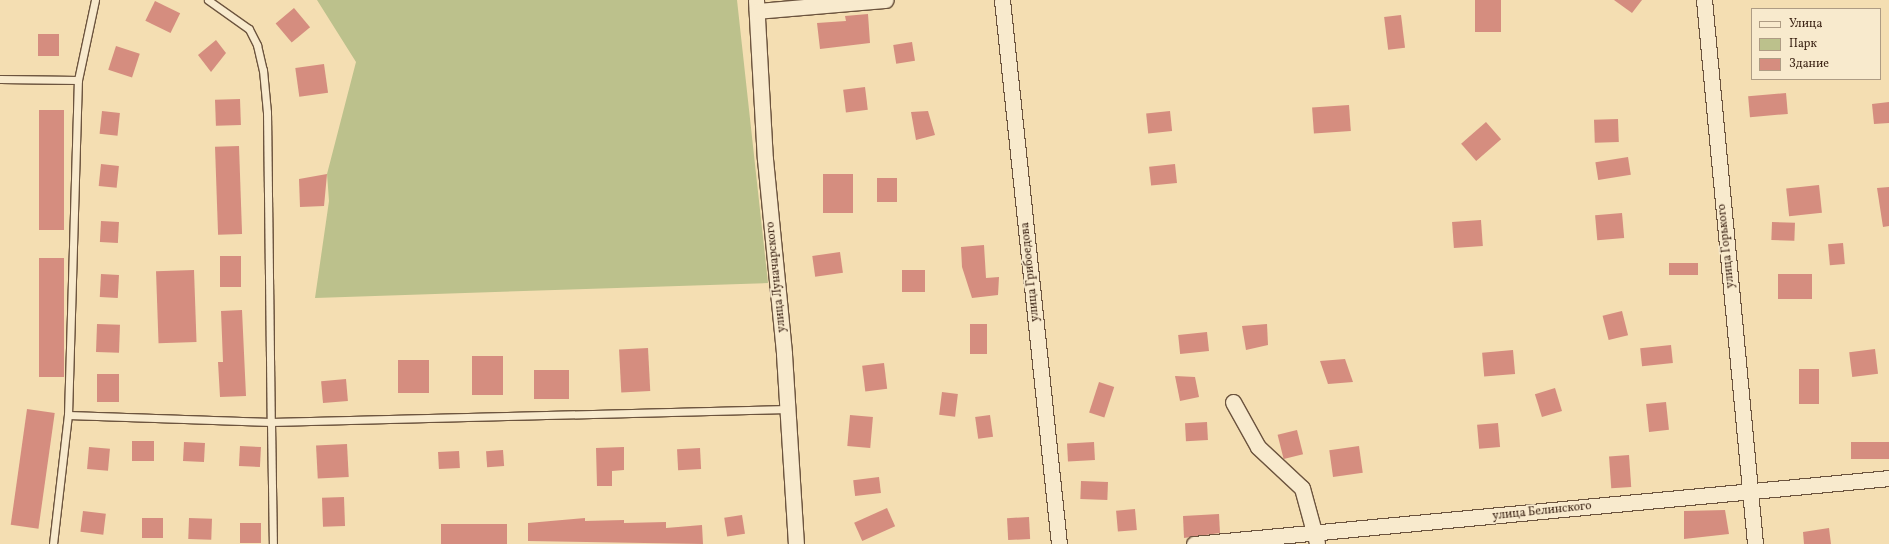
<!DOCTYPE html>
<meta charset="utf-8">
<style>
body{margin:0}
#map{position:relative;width:1889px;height:544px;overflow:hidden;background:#f4deb2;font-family:Vollkorn,serif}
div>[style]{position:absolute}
.green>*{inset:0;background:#bcc18c}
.building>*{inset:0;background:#d58d7f;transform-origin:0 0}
.roads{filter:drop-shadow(1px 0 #6c543e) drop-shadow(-1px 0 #6c543e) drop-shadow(0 1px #6c543e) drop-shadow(0 -1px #6c543e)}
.lane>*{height:7px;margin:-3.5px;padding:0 3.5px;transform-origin:3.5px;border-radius:3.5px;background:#f8eacd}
.street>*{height:15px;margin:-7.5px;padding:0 7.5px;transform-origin:7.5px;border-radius:7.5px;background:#f8eacd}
span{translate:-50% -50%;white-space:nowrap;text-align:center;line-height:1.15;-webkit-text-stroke:3.5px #f8eacd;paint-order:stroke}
.street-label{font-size:12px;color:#3e2617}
.legend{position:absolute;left:1751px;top:8px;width:130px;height:72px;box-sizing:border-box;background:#f8eacd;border:1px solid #ae9c84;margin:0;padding:5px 7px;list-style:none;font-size:12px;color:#3e2617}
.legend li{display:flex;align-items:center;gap:8px;height:20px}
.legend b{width:20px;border:1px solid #ae9c84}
</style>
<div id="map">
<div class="green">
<i style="clip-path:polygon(317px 0,737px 0,768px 283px,315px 298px,329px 201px,327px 174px,356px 62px)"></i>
</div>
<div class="building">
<i style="left:1475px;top:0;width:26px;height:32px"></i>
<i style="clip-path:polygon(1614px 0,1642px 0,1632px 13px)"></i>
<i style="left:155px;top:1px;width:28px;height:22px;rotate:26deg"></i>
<i style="left:294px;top:8px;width:25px;height:24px;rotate:50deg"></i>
<i style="clip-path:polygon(868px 14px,870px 43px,820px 49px,817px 23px,846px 21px,845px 16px)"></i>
<i style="left:1401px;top:15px;width:33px;height:17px;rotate:83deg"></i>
<i style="left:38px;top:34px;width:21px;height:22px"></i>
<i style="clip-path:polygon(216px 40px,226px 53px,211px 72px,198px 55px)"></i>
<i style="left:912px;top:42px;width:19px;height:19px;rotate:81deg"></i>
<i style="left:116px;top:46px;width:25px;height:25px;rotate:18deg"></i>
<i style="left:324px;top:64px;width:29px;height:29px;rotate:82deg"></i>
<i style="left:865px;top:87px;width:23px;height:22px;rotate:83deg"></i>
<i style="left:1786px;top:93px;width:21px;height:38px;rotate:85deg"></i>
<i style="left:240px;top:99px;width:26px;height:25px;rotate:88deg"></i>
<i style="clip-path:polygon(1889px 102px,1889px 123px,1874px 124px,1872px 104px)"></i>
<i style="left:1349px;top:105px;width:26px;height:37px;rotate:86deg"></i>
<i style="left:39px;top:110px;width:25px;height:120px"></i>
<i style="left:102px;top:111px;width:18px;height:23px;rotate:6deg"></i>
<i style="clip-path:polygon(928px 111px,935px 135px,916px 140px,911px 112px)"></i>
<i style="left:1170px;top:111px;width:20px;height:24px;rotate:84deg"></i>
<i style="left:1618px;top:119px;width:23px;height:24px;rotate:88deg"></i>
<i style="left:1486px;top:122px;width:23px;height:33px;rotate:49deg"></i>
<i style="left:239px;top:146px;width:88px;height:24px;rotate:88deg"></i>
<i style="left:1628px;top:157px;width:18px;height:33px;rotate:81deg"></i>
<i style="left:101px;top:164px;width:18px;height:22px;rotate:6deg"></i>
<i style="left:1175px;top:164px;width:19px;height:26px;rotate:84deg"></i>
<i style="clip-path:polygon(327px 174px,324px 206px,300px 207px,299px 179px)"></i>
<i style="left:823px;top:174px;width:30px;height:39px"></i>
<i style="left:877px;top:178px;width:20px;height:24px"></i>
<i style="left:1819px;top:185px;width:28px;height:33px;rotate:84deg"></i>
<i style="clip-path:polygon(1889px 187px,1889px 226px,1883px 227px,1877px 188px)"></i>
<i style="left:1622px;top:213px;width:25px;height:27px;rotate:85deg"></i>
<i style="left:1481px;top:220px;width:26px;height:29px;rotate:86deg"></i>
<i style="left:101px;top:221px;width:18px;height:21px;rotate:3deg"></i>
<i style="left:1772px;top:222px;width:23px;height:18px;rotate:2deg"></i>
<i style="left:1843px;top:243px;width:21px;height:15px;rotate:85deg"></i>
<i style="clip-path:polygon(984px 245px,986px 278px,999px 277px,998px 295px,972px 298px,962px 267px,961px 247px)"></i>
<i style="left:840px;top:252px;width:21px;height:28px;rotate:82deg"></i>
<i style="left:220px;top:256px;width:21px;height:31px"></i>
<i style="left:39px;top:258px;width:25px;height:119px"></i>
<i style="left:1698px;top:263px;width:12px;height:29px;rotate:90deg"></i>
<i style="left:194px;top:270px;width:72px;height:38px;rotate:88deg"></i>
<i style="left:902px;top:270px;width:23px;height:22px"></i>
<i style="left:101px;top:274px;width:18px;height:23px;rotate:3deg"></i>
<i style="left:1778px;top:274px;width:34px;height:25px"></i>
<i style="clip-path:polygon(242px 310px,246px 396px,220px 397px,218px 362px,223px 362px,221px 311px)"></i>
<i style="left:1622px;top:311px;width:25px;height:20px;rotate:76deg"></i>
<i style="left:97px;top:324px;width:23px;height:28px;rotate:2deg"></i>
<i style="left:970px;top:324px;width:17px;height:30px"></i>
<i style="clip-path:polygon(1267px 324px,1268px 345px,1246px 350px,1242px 326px)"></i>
<i style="left:1207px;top:332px;width:19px;height:29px;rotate:84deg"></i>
<i style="left:1671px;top:345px;width:18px;height:31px;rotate:84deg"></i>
<i style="left:648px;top:348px;width:43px;height:29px;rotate:87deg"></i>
<i style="left:1875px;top:349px;width:25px;height:26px;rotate:83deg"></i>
<i style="left:1513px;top:350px;width:24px;height:31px;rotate:85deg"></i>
<i style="left:472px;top:356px;width:31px;height:39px"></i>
<i style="clip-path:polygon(1345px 359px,1353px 382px,1328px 384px,1320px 361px)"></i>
<i style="left:429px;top:360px;width:33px;height:31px;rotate:90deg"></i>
<i style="left:884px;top:363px;width:26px;height:22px;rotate:83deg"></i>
<i style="left:1799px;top:369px;width:20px;height:35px"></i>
<i style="left:534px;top:370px;width:35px;height:29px"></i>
<i style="left:97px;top:374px;width:22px;height:28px"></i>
<i style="clip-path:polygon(1175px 376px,1195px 377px,1199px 397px,1180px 401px)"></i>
<i style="left:346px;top:379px;width:22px;height:25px;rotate:85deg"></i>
<i style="left:1099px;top:382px;width:16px;height:32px;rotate:18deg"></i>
<i style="left:1555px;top:388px;width:24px;height:21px;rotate:73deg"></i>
<i style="left:942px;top:392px;width:16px;height:23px;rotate:7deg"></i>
<i style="left:1666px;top:402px;width:28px;height:20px;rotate:84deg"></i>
<i style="left:27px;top:409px;width:28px;height:117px;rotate:8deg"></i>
<i style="left:850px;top:415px;width:23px;height:31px;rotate:5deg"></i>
<i style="left:990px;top:415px;width:22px;height:15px;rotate:82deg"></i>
<i style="left:1207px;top:422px;width:18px;height:22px;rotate:87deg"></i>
<i style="left:1498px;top:423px;width:24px;height:21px;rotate:85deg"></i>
<i style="left:1297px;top:430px;width:25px;height:20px;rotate:76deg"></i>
<i style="left:132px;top:441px;width:22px;height:20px"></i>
<i style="left:184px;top:442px;width:21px;height:19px;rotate:3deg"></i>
<i style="left:1094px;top:442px;width:18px;height:27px;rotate:87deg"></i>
<i style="left:1889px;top:442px;width:17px;height:38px;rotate:90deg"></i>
<i style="left:347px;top:444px;width:33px;height:31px;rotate:87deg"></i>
<i style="left:240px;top:446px;width:21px;height:20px;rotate:3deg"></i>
<i style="left:1359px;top:446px;width:27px;height:30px;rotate:82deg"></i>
<i style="left:89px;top:447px;width:21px;height:22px;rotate:5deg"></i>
<i style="clip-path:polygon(624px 447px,624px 470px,612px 471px,612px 486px,597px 486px,596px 448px)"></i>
<i style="left:700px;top:448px;width:21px;height:23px;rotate:87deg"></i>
<i style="left:503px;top:450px;width:16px;height:17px;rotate:86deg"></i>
<i style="left:459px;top:451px;width:17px;height:21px;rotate:87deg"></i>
<i style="left:1629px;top:455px;width:32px;height:20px;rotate:86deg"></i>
<i style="left:879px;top:477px;width:16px;height:26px;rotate:83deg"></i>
<i style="left:1081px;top:481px;width:27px;height:18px;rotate:2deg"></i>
<i style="left:344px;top:497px;width:29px;height:22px;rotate:88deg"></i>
<i style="left:887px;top:508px;width:20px;height:36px;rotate:66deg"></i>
<i style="left:1135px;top:509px;width:21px;height:19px;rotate:85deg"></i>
<i style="clip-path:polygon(1725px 510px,1729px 534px,1684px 539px,1684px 511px)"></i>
<i style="left:83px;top:511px;width:23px;height:21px;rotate:7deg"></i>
<i style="clip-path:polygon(1219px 514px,1220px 533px,1184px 538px,1183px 516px)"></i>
<i style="left:742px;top:515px;width:19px;height:18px;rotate:81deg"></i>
<i style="left:1029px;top:517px;width:22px;height:22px;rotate:87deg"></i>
<i style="left:142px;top:518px;width:21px;height:20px"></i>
<i style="left:189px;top:518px;width:23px;height:21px;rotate:2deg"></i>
<i style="clip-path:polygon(585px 518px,585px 521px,624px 520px,624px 523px,666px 522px,666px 528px,702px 525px,703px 544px,528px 541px,528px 523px)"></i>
<i style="left:240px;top:523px;width:21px;height:20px"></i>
<i style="left:441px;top:524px;width:66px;height:20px"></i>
<i style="clip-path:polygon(1829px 528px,1831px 544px,1804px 544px,1803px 532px)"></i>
</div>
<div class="roads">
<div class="lane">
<i style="left:208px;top:0;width:50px;rotate:35.3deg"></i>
<i style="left:249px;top:29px;width:18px;rotate:63deg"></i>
<i style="left:257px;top:45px;width:26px;rotate:77deg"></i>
<i style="left:263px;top:70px;width:42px;rotate:84.6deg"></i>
<i style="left:267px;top:112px;width:310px;rotate:89.3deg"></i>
<i style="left:271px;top:422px;width:517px;rotate:-1.44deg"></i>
<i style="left:0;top:79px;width:78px;rotate:0.7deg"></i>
<i style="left:78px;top:80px;width:82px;rotate:-78deg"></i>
<i style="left:68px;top:415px;width:203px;rotate:2deg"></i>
<i style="left:271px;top:422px;width:122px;rotate:89.1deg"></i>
<i style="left:53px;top:544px;width:130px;rotate:-83.4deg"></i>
<i style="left:68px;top:415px;width:335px;rotate:-88.3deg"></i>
</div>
<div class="street">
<i style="left:756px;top:0;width:159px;rotate:86.8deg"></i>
<i style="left:765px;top:159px;width:196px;rotate:84.4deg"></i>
<i style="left:784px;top:354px;width:190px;rotate:86.4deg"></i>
<i style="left:1002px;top:0;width:547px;rotate:84.02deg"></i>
<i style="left:1704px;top:0;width:546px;rotate:84.64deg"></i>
<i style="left:757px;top:11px;width:129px;rotate:-4.9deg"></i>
<i style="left:1233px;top:402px;width:51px;rotate:60.9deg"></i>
<i style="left:1258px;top:447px;width:60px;rotate:43deg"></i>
<i style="left:1302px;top:488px;width:57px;rotate:74.7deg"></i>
<i style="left:1194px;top:544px;width:698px;rotate:-5.42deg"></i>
</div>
</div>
<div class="street-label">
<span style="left:1727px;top:246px;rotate:-96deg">улица Горького</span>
<span style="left:1031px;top:272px;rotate:-96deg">улица Грибоедова</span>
<span style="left:777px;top:277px;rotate:-96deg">улица Луначарского</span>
<span style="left:1542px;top:512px;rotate:-6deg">улица Белинского</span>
</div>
<ul class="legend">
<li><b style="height:5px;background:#f8eacd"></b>Улица</li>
<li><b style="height:11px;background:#bcc18c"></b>Парк</li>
<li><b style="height:11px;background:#d58d7f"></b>Здание</li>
</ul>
</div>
